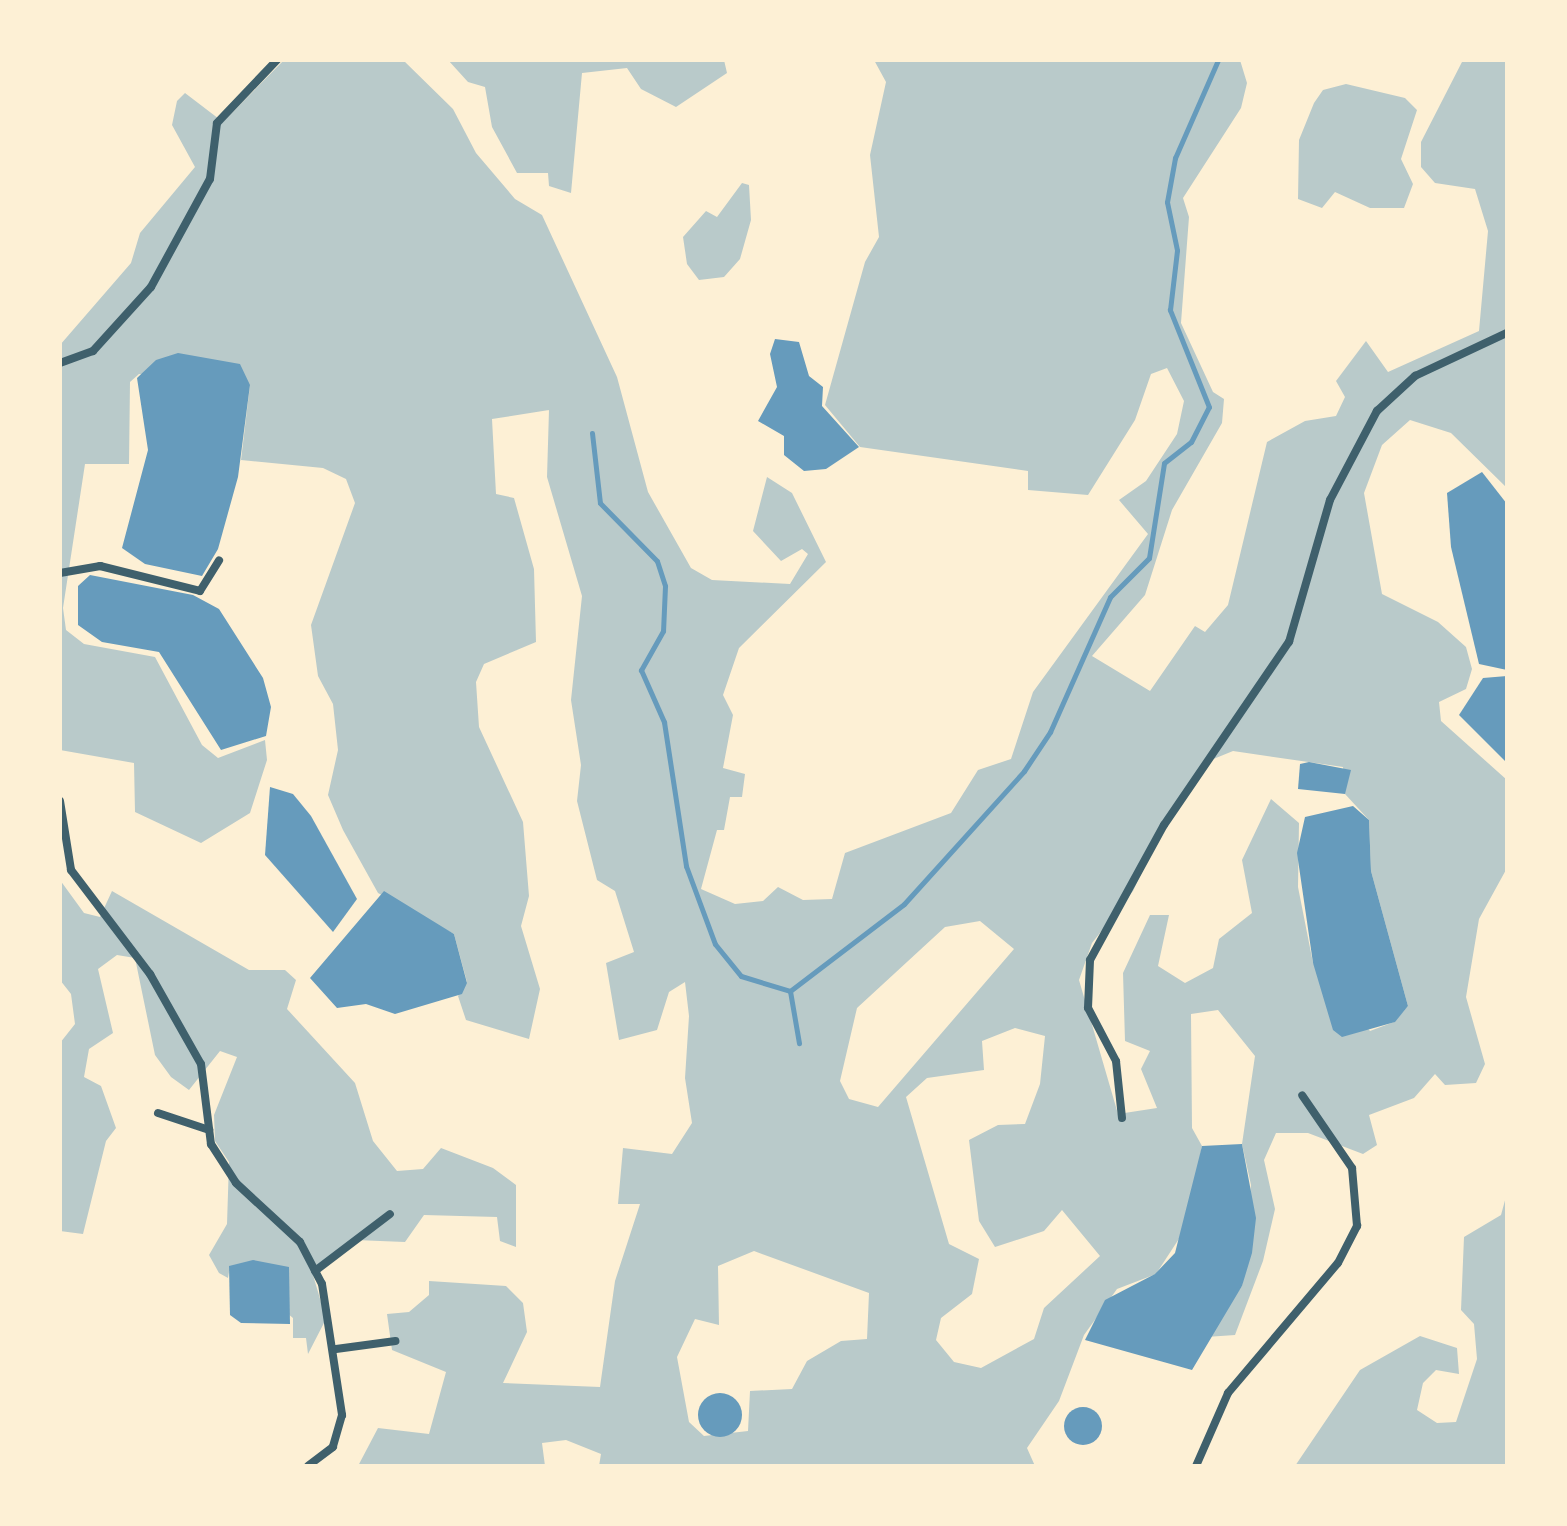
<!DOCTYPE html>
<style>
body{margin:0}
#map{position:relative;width:1567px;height:1526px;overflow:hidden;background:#fdf0d5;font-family:"Source Sans 3",sans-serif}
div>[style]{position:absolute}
.green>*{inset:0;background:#b9caca}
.water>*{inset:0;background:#669bbc}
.round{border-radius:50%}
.stream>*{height:5px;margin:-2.5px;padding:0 2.5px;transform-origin:2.5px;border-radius:2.5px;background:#669bbc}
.minor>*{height:8px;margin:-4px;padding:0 4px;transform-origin:4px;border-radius:4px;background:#3f606c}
span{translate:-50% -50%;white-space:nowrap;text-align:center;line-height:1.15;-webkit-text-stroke:8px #fdf0d5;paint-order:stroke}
.frame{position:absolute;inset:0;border:62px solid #fdf0d5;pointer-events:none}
</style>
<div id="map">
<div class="green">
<i style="clip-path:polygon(evenodd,284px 60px,403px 60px,453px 109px,476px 153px,515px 199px,542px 215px,617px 377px,648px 492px,691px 568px,712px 580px,790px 584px,808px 554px,802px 549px,781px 561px,753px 531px,767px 477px,792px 493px,826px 562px,739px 648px,723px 695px,733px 715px,723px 768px,745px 774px,742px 797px,730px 797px,724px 830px,717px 830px,701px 889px,735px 904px,763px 901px,778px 887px,803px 900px,832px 899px,845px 853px,951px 813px,978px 770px,1011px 759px,1033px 692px,1148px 534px,1119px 500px,1146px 481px,1177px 434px,1184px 401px,1167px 368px,1151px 374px,1135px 420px,1088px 495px,1028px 490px,1028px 471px,860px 447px,825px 405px,865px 262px,879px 237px,870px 155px,886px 82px,874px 60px,1240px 60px,1247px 83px,1241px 108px,1183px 198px,1189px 217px,1181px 323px,1213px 392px,1224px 399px,1222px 423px,1172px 510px,1145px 595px,1092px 656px,1150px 691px,1195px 626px,1205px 632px,1228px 605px,1267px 442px,1305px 421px,1336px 416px,1345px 397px,1336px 381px,1366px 341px,1388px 372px,1479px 331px,1488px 231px,1475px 189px,1435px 183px,1421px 167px,1421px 142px,1463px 60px,1507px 60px,1507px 488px,1451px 433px,1410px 420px,1382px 445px,1364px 493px,1382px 594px,1438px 622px,1466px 647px,1472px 669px,1466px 689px,1439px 702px,1441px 721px,1507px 780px,1507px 868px,1479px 919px,1466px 997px,1485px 1064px,1476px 1083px,1445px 1085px,1435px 1074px,1414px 1098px,1369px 1115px,1377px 1145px,1363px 1154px,1308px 1133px,1276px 1133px,1264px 1160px,1275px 1209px,1263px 1261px,1235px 1335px,1206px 1337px,1242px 1286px,1251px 1185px,1242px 1144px,1255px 1056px,1218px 1010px,1191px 1014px,1192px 1128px,1202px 1146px,1186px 1228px,1156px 1274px,1117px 1289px,1084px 1335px,1059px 1401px,1027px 1448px,1035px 1466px,599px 1466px,601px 1454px,566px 1440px,542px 1443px,545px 1466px,358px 1466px,378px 1428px,429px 1434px,446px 1372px,392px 1350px,387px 1314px,409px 1312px,429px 1295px,429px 1281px,506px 1286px,523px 1303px,527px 1332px,503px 1383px,600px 1387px,615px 1281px,640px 1204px,618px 1204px,623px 1148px,672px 1154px,692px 1123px,685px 1078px,689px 1016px,685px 982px,669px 992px,657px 1030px,619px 1040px,606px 963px,634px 952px,615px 891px,597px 880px,577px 801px,581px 765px,571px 700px,582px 596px,547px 477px,549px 410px,492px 419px,496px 494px,514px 498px,534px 569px,536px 642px,484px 664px,476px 682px,479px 727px,523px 822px,529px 896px,521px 926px,540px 989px,529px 1039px,466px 1020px,458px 996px,467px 982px,454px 934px,378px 893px,343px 830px,328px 795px,338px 750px,333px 704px,318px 676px,311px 625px,355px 503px,346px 479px,323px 468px,241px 460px,250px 385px,139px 374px,130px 382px,129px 464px,85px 464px,63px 608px,66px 630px,84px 644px,155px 657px,202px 745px,218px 758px,265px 740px,267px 760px,250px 813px,201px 843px,135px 812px,134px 763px,60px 750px,60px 345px,131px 263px,140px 233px,195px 167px,172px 125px,177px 101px,185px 93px,223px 122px,284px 60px,1233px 751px,1343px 767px,1345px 794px,1369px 820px,1371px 871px,1408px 1006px,1394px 1022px,1370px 1031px,1313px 963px,1298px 887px,1299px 823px,1271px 799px,1242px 860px,1252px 913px,1219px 939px,1213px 968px,1185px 983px,1158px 966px,1169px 915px,1150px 915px,1123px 973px,1125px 1041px,1150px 1051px,1141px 1069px,1157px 1108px,1118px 1114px,1079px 980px,1092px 943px,1133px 891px,1163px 827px,1211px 760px,1233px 751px,284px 60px,980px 921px,1014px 949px,878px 1107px,849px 1099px,840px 1081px,857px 1008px,945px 927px,980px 921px,284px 60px,1015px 1028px,1045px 1036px,1040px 1084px,1025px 1124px,998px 1125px,969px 1140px,979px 1221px,995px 1247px,1044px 1231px,1062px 1210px,1100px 1256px,1044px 1308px,1034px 1339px,981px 1368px,954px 1362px,936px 1340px,941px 1318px,972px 1294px,979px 1259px,949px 1244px,906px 1097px,927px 1078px,984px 1070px,982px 1041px,1015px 1028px,284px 60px,754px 1251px,869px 1293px,867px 1339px,841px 1341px,807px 1361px,792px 1389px,750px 1391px,748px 1431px,704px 1436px,689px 1422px,677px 1357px,695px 1319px,719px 1325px,718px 1266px,754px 1251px)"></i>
<i style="clip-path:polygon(448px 60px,724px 60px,727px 73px,676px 107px,641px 89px,627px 68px,582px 73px,571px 193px,549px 186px,548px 173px,517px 173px,492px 127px,485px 87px,468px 82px)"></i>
<i style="clip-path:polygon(1346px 84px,1405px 98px,1417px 110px,1401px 159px,1413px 184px,1404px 208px,1370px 208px,1335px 192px,1322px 208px,1298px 199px,1299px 140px,1314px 103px,1323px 90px)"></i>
<i style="clip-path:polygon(742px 183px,749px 185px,751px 220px,740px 259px,724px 277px,699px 280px,687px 264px,683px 237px,706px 211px,717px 217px)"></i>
<i style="clip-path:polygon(60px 880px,84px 913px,100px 917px,112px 891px,249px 970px,285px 970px,296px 980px,287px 1009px,355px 1083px,373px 1141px,397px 1171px,423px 1169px,441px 1148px,493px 1168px,516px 1185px,516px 1247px,500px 1241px,497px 1217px,424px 1215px,405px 1242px,355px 1240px,313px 1275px,326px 1319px,308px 1354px,306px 1338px,293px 1338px,293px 1318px,230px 1266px,228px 1278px,219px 1273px,209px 1255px,227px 1224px,229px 1162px,215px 1141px,214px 1115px,237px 1057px,220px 1051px,189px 1090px,171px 1077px,155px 1055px,135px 958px,117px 955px,98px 969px,113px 1033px,89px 1049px,84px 1077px,101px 1086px,116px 1128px,106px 1141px,83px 1234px,60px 1231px,60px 1043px,75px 1024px,71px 994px,60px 980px)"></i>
<i style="clip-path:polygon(1507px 1193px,1507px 1466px,1295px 1466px,1360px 1370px,1420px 1336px,1457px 1348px,1459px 1374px,1436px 1370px,1423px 1383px,1417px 1410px,1437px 1423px,1456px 1422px,1477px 1359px,1474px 1324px,1461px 1310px,1464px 1237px,1501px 1215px)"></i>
</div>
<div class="water">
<i style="clip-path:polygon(775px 339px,799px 342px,809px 376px,823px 387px,822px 406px,859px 447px,826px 469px,804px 471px,784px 455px,784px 436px,758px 421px,777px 387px,770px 354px)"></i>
<i style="clip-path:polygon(178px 353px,240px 364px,250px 385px,238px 477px,218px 549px,202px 576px,145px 564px,122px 548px,148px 450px,137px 378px,156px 360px)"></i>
<i style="clip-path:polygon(1482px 472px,1507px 504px,1507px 670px,1479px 664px,1451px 547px,1447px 493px)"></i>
<i style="clip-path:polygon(90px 575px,193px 595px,219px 609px,263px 678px,271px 707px,266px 736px,221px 750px,159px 652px,102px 642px,78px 625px,78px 586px)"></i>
<i style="clip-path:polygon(1507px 676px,1507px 763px,1459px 715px,1483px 678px)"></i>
<i style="clip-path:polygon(1309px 762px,1351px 770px,1345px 794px,1298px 789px,1300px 764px)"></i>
<i style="clip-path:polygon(270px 787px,293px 794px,311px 816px,357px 899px,333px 932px,265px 855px)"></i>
<i style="clip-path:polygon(1353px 806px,1369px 820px,1371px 871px,1408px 1006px,1395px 1022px,1342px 1037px,1333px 1030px,1313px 963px,1297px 853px,1305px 817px)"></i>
<i style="clip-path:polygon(384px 891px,454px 934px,467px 983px,462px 994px,395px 1014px,366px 1004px,337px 1008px,310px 978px)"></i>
<i style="clip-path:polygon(1242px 1144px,1256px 1218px,1252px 1253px,1242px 1286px,1192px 1370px,1085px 1340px,1105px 1300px,1155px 1274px,1175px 1253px,1202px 1146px)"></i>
<i style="clip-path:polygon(253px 1260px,289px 1267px,290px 1324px,241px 1323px,230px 1315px,229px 1266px)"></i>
<i class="round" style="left:698px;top:1393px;width:44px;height:44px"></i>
<i class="round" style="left:1064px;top:1407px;width:38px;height:38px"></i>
</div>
<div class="stream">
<i style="left:592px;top:433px;width:70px;rotate:83.5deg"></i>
<i style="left:600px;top:503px;width:81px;rotate:45.5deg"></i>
<i style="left:657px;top:561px;width:26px;rotate:72deg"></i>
<i style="left:665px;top:586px;width:45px;rotate:92.5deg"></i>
<i style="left:663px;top:631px;width:45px;rotate:119.4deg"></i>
<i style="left:641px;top:670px;width:57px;rotate:66.1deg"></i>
<i style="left:664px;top:722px;width:146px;rotate:81.3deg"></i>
<i style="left:686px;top:866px;width:83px;rotate:69.6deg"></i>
<i style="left:715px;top:944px;width:41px;rotate:50.9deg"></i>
<i style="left:741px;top:976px;width:51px;rotate:17deg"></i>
<i style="left:790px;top:991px;width:53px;rotate:80.2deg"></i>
<i style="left:790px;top:991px;width:143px;rotate:-37.3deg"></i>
<i style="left:904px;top:904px;width:179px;rotate:-47.9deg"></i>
<i style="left:1024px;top:771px;width:47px;rotate:-56.3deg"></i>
<i style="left:1050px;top:732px;width:148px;rotate:-66deg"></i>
<i style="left:1110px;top:597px;width:55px;rotate:-45deg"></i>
<i style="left:1149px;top:558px;width:96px;rotate:-81deg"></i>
<i style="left:1164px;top:463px;width:34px;rotate:-38deg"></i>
<i style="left:1191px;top:442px;width:39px;rotate:-63deg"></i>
<i style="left:1209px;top:407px;width:105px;rotate:-111.9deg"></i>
<i style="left:1170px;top:310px;width:60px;rotate:-83.3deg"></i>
<i style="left:1177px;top:250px;width:49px;rotate:-101.8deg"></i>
<i style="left:1167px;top:202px;width:45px;rotate:-79.7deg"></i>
<i style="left:1175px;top:158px;width:107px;rotate:-66.3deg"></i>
</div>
<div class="minor">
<i style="left:60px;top:363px;width:35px;rotate:-20deg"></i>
<i style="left:93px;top:351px;width:86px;rotate:-47.8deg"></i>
<i style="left:151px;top:287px;width:123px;rotate:-61.4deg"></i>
<i style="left:210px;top:179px;width:56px;rotate:-82.9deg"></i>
<i style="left:217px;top:123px;width:87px;rotate:-46.4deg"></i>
<i style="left:60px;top:573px;width:41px;rotate:-9.9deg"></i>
<i style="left:100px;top:566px;width:103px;rotate:14deg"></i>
<i style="left:200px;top:591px;width:36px;rotate:-58deg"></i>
<i style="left:60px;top:801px;width:70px;rotate:80.9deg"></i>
<i style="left:71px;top:870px;width:131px;rotate:52.8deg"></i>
<i style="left:150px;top:974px;width:103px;rotate:60.5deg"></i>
<i style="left:201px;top:1064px;width:81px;rotate:82.9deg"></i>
<i style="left:211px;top:1144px;width:46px;rotate:57.3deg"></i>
<i style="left:236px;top:1183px;width:87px;rotate:42.7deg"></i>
<i style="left:300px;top:1242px;width:47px;rotate:62.4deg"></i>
<i style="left:322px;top:1284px;width:133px;rotate:81.3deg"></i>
<i style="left:342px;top:1415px;width:33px;rotate:106deg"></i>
<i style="left:333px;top:1447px;width:31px;rotate:143deg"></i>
<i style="left:158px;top:1113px;width:54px;rotate:18.4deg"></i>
<i style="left:1122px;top:1118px;width:57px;rotate:-96deg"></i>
<i style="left:1116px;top:1061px;width:60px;rotate:-117.8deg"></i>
<i style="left:1088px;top:1008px;width:48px;rotate:-87.6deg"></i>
<i style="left:1090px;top:960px;width:154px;rotate:-61.3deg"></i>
<i style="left:1164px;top:825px;width:222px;rotate:-55.7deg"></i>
<i style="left:1289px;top:642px;width:148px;rotate:-73.9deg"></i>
<i style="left:1330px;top:500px;width:101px;rotate:-62.2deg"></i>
<i style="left:1377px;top:411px;width:52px;rotate:-42.6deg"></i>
<i style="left:1415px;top:376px;width:102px;rotate:-25.1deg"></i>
<i style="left:315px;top:1271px;width:94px;rotate:-37.2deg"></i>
<i style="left:336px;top:1349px;width:60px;rotate:-7.7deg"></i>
<i style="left:1196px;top:1466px;width:80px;rotate:-66.3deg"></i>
<i style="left:1228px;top:1393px;width:170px;rotate:-49.8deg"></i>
<i style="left:1338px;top:1263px;width:42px;rotate:-62.8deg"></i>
<i style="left:1357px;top:1226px;width:58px;rotate:-94.9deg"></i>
<i style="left:1352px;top:1168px;width:88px;rotate:-124.4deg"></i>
</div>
<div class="frame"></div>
</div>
